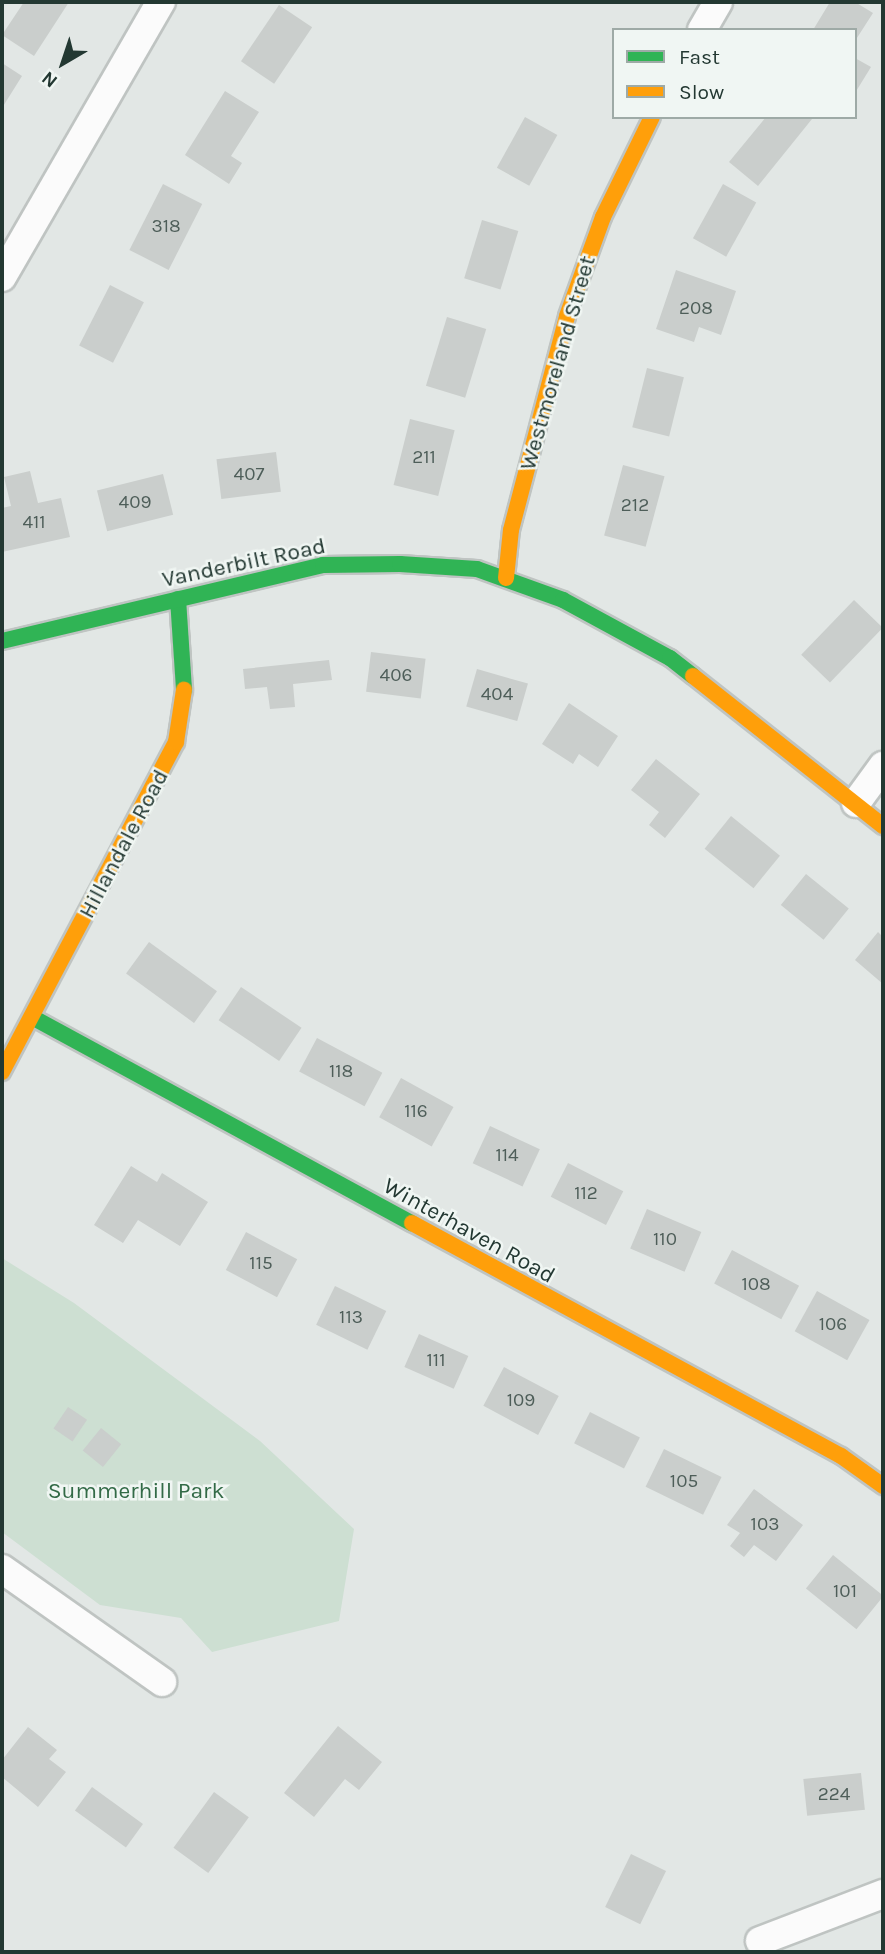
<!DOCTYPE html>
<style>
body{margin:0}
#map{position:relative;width:885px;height:1954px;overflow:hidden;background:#e2e7e5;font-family:Karla,sans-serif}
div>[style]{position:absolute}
.green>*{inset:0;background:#cddfd2}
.building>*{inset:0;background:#cacecc;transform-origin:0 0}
.roads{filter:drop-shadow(2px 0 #bfc4c2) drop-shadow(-2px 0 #bfc4c2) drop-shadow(0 2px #bfc4c2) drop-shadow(0 -2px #bfc4c2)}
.street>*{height:28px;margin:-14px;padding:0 14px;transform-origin:14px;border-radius:14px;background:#fbfbfb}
.fast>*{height:16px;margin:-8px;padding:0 8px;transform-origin:8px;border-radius:8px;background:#30b455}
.slow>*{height:16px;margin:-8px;padding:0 8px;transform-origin:8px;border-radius:8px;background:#ff9f0a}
span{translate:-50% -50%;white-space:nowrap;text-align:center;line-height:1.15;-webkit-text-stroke:5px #f0f6f3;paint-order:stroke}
.number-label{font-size:19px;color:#4e5e59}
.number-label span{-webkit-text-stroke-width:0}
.street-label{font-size:23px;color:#233832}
.park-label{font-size:23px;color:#326a46}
.frame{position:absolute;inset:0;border:4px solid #233832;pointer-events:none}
.legend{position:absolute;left:612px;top:28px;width:245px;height:91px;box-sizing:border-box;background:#f0f6f3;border:2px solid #9eaaa6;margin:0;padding:9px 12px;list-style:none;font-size:21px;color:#233832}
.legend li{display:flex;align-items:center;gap:14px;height:35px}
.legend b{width:35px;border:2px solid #9eaaa6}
.north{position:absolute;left:28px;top:28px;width:70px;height:70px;-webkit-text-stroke:5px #f0f6f3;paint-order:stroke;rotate:219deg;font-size:19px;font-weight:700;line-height:28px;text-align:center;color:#233832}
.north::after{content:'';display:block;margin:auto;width:24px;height:32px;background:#233832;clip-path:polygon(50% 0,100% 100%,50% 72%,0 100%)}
</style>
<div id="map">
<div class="green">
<i style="clip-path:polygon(2px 1258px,74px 1303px,260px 1441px,354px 1529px,339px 1621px,212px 1652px,181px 1618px,100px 1605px,2px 1532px)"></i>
</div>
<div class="building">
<i style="clip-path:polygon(24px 2px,69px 2px,34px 56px,2px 35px)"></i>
<i style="clip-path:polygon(830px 2px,855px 2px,873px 13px,855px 41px,855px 30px,813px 30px)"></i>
<i style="left:279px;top:5px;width:40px;height:68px;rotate:34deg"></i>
<i style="clip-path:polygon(855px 58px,871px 67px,855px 93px)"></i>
<i style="clip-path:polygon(2px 63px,22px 76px,2px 108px)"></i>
<i style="clip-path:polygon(225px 91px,259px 112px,231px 156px,242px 163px,229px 184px,185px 155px)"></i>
<i style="left:525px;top:117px;width:37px;height:58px;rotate:29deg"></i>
<i style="clip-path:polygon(766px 117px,812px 119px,758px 186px,729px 162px)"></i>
<i style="left:163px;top:184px;width:44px;height:74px;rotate:27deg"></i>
<i style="left:723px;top:184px;width:38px;height:62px;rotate:29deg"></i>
<i style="left:482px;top:220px;width:38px;height:61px;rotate:17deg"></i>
<i style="clip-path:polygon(676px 270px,736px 291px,721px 335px,699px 327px,694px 342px,656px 329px)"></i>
<i style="left:110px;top:285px;width:38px;height:68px;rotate:27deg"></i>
<i style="left:447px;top:317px;width:41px;height:72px;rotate:17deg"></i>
<i style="left:647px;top:368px;width:38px;height:61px;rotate:14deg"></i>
<i style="left:410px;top:419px;width:46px;height:68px;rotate:14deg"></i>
<i style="left:276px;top:452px;width:40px;height:60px;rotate:83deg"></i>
<i style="left:623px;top:465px;width:43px;height:73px;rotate:15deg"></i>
<i style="clip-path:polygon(30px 471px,38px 503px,61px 498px,70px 537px,2px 552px,2px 508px,11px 506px,4px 477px)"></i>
<i style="left:163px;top:474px;width:42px;height:68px;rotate:76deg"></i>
<i style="left:854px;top:600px;width:40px;height:76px;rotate:44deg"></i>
<i style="left:371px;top:652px;width:55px;height:40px;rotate:7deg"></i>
<i style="clip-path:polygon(329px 660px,332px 680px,293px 684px,295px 707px,270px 709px,267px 687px,245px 689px,243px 669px)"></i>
<i style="left:477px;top:669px;width:53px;height:39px;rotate:16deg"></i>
<i style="clip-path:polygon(569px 703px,618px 736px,598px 767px,579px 754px,573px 764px,542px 744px)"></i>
<i style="clip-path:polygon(656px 759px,700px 794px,665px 838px,649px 825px,659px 812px,631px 790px)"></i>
<i style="left:731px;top:816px;width:63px;height:42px;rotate:39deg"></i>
<i style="left:806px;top:874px;width:55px;height:40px;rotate:39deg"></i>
<i style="clip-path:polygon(878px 932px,883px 937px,883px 984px,855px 960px)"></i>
<i style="left:149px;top:942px;width:84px;height:39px;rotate:36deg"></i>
<i style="left:241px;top:987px;width:73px;height:40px;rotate:34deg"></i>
<i style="left:317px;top:1038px;width:74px;height:38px;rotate:28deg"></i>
<i style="left:401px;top:1078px;width:60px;height:45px;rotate:29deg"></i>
<i style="left:490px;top:1126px;width:55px;height:41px;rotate:25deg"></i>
<i style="left:568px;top:1163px;width:62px;height:38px;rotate:27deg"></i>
<i style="clip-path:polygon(131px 1166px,157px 1182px,162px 1173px,208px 1202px,180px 1246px,138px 1220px,123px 1243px,94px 1225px)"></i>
<i style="left:647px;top:1209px;width:59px;height:43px;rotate:23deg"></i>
<i style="left:246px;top:1232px;width:58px;height:43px;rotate:28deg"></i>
<i style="left:732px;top:1250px;width:76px;height:38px;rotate:28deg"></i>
<i style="left:335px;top:1286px;width:57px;height:43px;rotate:26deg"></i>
<i style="left:817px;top:1291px;width:60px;height:46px;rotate:29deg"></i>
<i style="left:419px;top:1334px;width:54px;height:36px;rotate:24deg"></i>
<i style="left:504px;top:1367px;width:62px;height:44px;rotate:28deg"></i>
<i style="left:68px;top:1407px;width:23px;height:26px;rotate:34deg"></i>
<i style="left:590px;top:1412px;width:56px;height:35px;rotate:27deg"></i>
<i style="left:101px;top:1428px;width:26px;height:29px;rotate:39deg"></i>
<i style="left:664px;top:1449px;width:64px;height:42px;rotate:26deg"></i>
<i style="clip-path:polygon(754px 1489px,803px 1525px,776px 1561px,754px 1545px,744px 1557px,730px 1546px,740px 1533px,727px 1525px)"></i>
<i style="left:833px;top:1555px;width:65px;height:43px;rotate:39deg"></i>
<i style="clip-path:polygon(338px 1726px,382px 1762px,359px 1790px,345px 1779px,314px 1817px,284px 1793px)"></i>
<i style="clip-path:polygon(28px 1727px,57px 1750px,49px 1759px,66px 1772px,38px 1807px,2px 1777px,2px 1760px)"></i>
<i style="left:861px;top:1773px;width:37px;height:58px;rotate:84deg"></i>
<i style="left:92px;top:1787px;width:63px;height:29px;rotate:36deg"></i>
<i style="left:214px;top:1792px;width:43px;height:69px;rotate:36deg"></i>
<i style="left:631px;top:1854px;width:39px;height:59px;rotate:26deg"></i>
</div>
<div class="roads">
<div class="street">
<i style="left:702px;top:30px;width:32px;rotate:-60deg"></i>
<i style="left:2px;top:277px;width:318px;rotate:-60deg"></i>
<i style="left:856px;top:803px;width:46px;rotate:-53.9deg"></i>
<i style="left:2px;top:1569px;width:196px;rotate:35.2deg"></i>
<i style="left:760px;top:1941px;width:132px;rotate:-20.9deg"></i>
</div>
<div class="fast">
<i style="left:178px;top:599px;width:91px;rotate:86.2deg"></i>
<i style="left:2px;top:641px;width:330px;rotate:-13.3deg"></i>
<i style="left:323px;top:565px;width:77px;rotate:-0.7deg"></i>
<i style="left:400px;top:564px;width:77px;rotate:3.7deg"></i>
<i style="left:477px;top:569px;width:91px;rotate:19.8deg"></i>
<i style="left:563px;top:600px;width:122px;rotate:28.5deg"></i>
<i style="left:670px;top:658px;width:29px;rotate:38deg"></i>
<i style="left:32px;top:1017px;width:432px;rotate:28.5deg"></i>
</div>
<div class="slow">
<i style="left:506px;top:578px;width:48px;rotate:-84.1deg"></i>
<i style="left:511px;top:530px;width:221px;rotate:-75.3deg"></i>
<i style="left:567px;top:316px;width:105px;rotate:-70deg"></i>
<i style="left:603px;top:217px;width:111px;rotate:-63.9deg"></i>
<i style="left:693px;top:676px;width:242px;rotate:38.3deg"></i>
<i style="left:2px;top:1072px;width:373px;rotate:-62.2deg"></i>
<i style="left:176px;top:742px;width:53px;rotate:-81.3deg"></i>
<i style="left:412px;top:1223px;width:488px;rotate:28.5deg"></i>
<i style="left:841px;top:1456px;width:52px;rotate:35.5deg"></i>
</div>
</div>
<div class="number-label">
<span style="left:166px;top:227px">318</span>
<span style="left:696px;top:309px">208</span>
<span style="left:424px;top:458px">211</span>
<span style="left:249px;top:475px">407</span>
<span style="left:135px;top:503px">409</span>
<span style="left:635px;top:506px">212</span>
<span style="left:34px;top:523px">411</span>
<span style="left:396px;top:676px">406</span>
<span style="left:497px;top:695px">404</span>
<span style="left:341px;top:1072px">118</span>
<span style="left:416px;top:1112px">116</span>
<span style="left:507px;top:1156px">114</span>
<span style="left:586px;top:1194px">112</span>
<span style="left:665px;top:1240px">110</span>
<span style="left:261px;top:1264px">115</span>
<span style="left:756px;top:1285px">108</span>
<span style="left:351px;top:1318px">113</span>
<span style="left:833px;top:1325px">106</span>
<span style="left:436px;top:1361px">111</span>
<span style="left:521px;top:1401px">109</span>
<span style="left:684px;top:1482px">105</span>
<span style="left:765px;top:1525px">103</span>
<span style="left:845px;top:1592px">101</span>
<span style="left:834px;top:1795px">224</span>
</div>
<div class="street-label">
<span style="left:558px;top:363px;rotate:-74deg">Westmoreland Street</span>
<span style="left:244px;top:563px;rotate:-12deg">Vanderbilt Road</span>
<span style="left:124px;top:844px;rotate:-62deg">Hillandale Road</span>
<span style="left:469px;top:1231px;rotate:29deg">Winterhaven Road</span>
</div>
<div class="park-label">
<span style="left:136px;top:1491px">Summerhill Park</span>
</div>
<div class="frame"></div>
<ul class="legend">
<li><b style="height:9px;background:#30b455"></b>Fast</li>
<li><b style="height:9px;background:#ff9f0a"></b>Slow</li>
</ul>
<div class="north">N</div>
</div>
